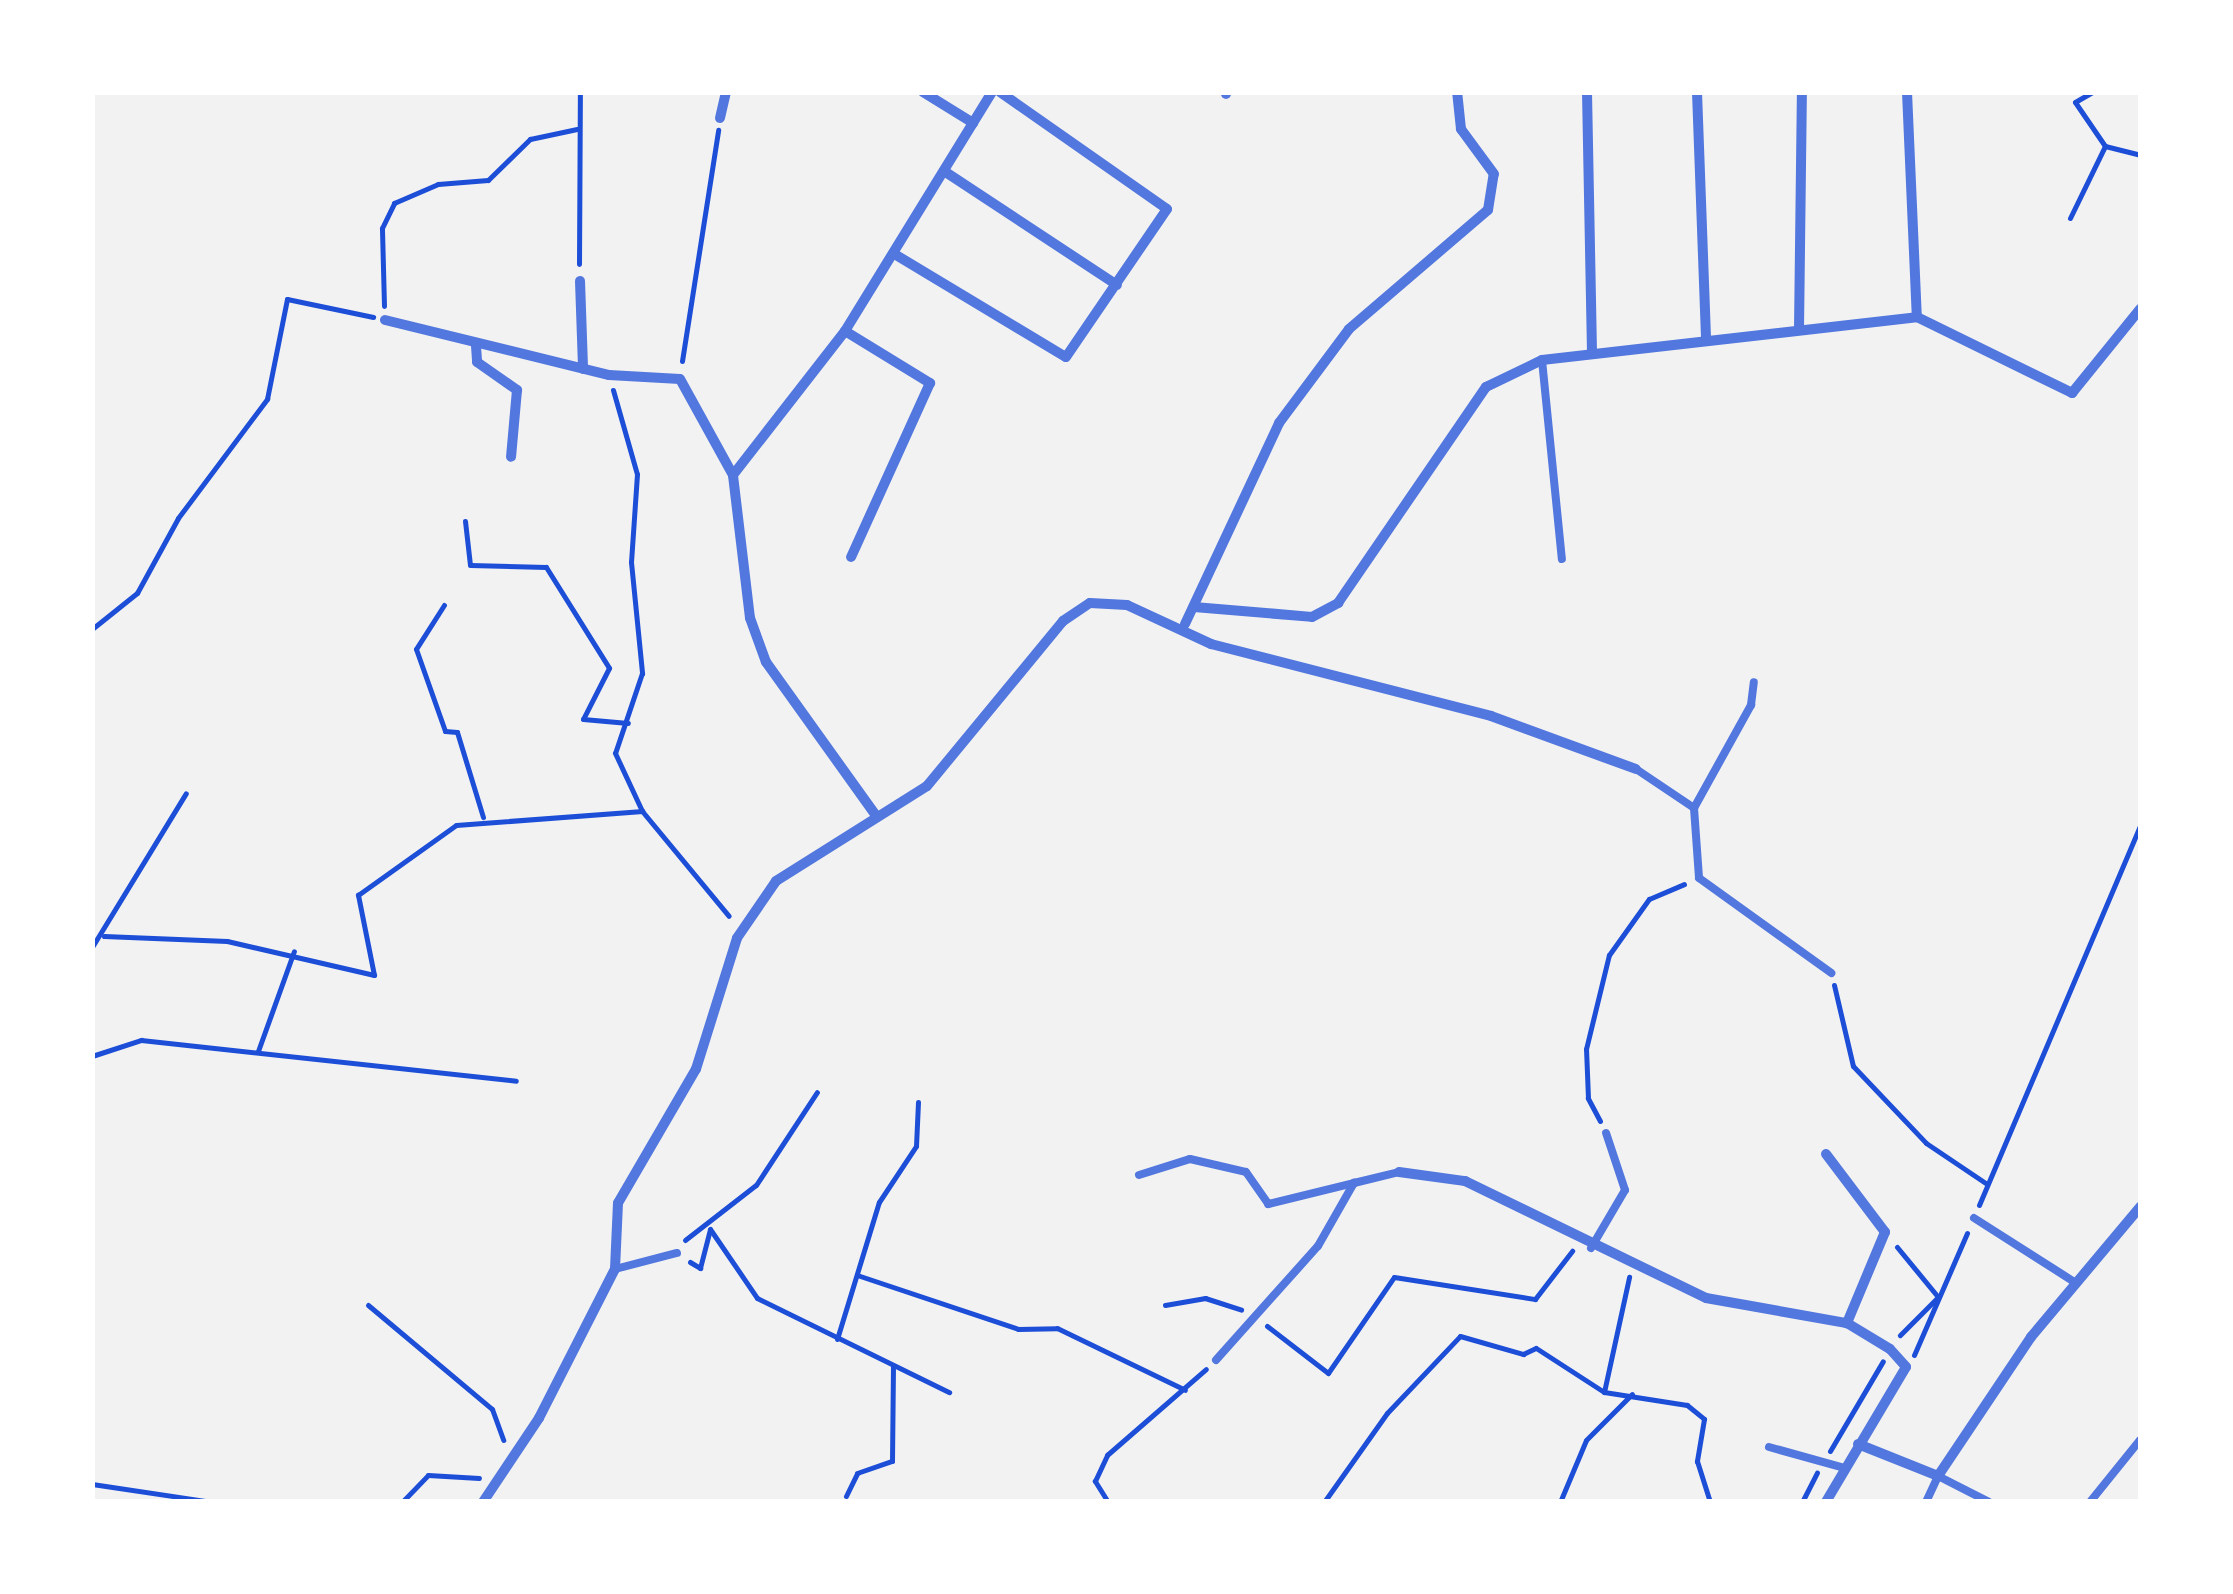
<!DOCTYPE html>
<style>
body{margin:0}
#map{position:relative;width:2233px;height:1594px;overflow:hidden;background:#f2f2f2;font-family:"Roboto Condensed",sans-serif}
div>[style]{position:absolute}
.path>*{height:5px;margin:-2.5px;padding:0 2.5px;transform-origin:2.5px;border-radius:2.5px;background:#1d4ed8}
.service>*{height:8px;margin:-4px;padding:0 4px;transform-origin:4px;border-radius:4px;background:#5277de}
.minor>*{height:10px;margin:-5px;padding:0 5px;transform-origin:5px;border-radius:5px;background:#5277de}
span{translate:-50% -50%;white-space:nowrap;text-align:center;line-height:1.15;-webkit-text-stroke:10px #fff;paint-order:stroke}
.frame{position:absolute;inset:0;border:95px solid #fff;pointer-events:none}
</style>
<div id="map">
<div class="path">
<i style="left:2105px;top:146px;width:36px;rotate:14deg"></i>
<i style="left:2070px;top:218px;width:80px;rotate:-64.1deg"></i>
<i style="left:2105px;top:146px;width:53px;rotate:-124.3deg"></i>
<i style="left:2075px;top:102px;width:20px;rotate:-30deg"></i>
<i style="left:579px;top:264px;width:172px;rotate:-89.7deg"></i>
<i style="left:384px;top:306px;width:78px;rotate:-91.5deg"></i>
<i style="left:382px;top:228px;width:28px;rotate:-64deg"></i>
<i style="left:394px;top:203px;width:48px;rotate:-23.4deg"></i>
<i style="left:438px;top:184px;width:50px;rotate:-4.6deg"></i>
<i style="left:488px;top:180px;width:59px;rotate:-44.3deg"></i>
<i style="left:530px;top:139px;width:48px;rotate:-12deg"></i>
<i style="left:682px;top:361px;width:234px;rotate:-81.1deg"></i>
<i style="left:613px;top:390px;width:87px;rotate:74.1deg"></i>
<i style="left:637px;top:474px;width:88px;rotate:93.9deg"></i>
<i style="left:631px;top:562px;width:112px;rotate:84.3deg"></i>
<i style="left:642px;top:673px;width:84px;rotate:108.6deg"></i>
<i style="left:615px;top:753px;width:64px;rotate:65deg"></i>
<i style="left:642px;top:811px;width:136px;rotate:50.4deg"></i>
<i style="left:465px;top:521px;width:44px;rotate:83.5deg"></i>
<i style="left:470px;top:565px;width:76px;rotate:1.5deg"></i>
<i style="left:546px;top:567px;width:119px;rotate:58deg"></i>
<i style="left:609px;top:668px;width:57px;rotate:117deg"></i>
<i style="left:583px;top:719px;width:45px;rotate:5.1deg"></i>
<i style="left:444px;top:605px;width:52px;rotate:122.5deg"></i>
<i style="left:416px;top:649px;width:87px;rotate:70.5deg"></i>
<i style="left:445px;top:731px;width:12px;rotate:5deg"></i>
<i style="left:457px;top:732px;width:89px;rotate:73deg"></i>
<i style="left:92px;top:629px;width:58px;rotate:-38.7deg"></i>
<i style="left:137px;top:593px;width:85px;rotate:-61.3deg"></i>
<i style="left:178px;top:518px;width:149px;rotate:-53.2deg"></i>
<i style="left:267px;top:399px;width:102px;rotate:-78.7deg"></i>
<i style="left:287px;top:299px;width:88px;rotate:11.8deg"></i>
<i style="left:104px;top:936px;width:123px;rotate:2.3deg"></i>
<i style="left:227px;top:941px;width:151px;rotate:13deg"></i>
<i style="left:374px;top:975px;width:82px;rotate:-101.3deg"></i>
<i style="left:358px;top:895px;width:120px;rotate:-35.5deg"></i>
<i style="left:456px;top:825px;width:187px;rotate:-4.3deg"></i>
<i style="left:92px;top:947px;width:180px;rotate:-58.6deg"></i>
<i style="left:1834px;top:985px;width:83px;rotate:76.8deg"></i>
<i style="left:1853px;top:1066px;width:106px;rotate:46.5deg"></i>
<i style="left:1926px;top:1143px;width:73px;rotate:33.9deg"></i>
<i style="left:258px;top:1051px;width:106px;rotate:-70.2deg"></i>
<i style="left:92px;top:1056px;width:52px;rotate:-18.1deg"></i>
<i style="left:141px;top:1040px;width:377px;rotate:6.2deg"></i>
<i style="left:1600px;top:1121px;width:26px;rotate:-118deg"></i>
<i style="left:1588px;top:1098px;width:49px;rotate:-92.3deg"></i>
<i style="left:1586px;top:1049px;width:97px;rotate:-76.3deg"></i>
<i style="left:1609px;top:955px;width:69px;rotate:-54.5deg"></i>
<i style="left:1649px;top:899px;width:38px;rotate:-23deg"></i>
<i style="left:1979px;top:1205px;width:412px;rotate:-67deg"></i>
<i style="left:685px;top:1240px;width:90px;rotate:-37.8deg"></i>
<i style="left:756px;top:1185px;width:111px;rotate:-56.7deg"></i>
<i style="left:1897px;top:1247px;width:65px;rotate:50.6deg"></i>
<i style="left:1938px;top:1297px;width:54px;rotate:135deg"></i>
<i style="left:690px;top:1262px;width:12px;rotate:31deg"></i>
<i style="left:700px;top:1268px;width:40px;rotate:-75.6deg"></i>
<i style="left:710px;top:1229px;width:83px;rotate:55.7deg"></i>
<i style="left:757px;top:1298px;width:214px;rotate:26.1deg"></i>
<i style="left:857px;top:1275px;width:170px;rotate:18.5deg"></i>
<i style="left:1018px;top:1329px;width:39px;rotate:-1deg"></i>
<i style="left:1057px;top:1328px;width:142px;rotate:25.8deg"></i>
<i style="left:368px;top:1305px;width:162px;rotate:40deg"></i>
<i style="left:492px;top:1409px;width:33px;rotate:70deg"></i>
<i style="left:1165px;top:1305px;width:41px;rotate:-9.9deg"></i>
<i style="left:1205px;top:1298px;width:38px;rotate:18deg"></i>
<i style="left:1267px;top:1326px;width:77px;rotate:37.6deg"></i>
<i style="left:1328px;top:1373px;width:116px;rotate:-55.5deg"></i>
<i style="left:1394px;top:1277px;width:143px;rotate:8.9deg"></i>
<i style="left:1535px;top:1299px;width:61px;rotate:-52.4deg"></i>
<i style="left:837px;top:1339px;width:143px;rotate:-73deg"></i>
<i style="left:879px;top:1202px;width:67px;rotate:-56.5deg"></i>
<i style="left:916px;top:1146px;width:44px;rotate:-87.4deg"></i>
<i style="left:1914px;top:1355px;width:133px;rotate:-66.5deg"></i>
<i style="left:1604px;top:1392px;width:118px;rotate:-77.7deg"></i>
<i style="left:1830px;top:1451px;width:104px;rotate:-59.5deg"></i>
<i style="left:92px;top:1484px;width:121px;rotate:8.5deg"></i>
<i style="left:846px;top:1496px;width:25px;rotate:-64deg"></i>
<i style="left:857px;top:1473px;width:37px;rotate:-19deg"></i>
<i style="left:892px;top:1461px;width:95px;rotate:-89.4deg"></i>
<i style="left:402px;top:1502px;width:37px;rotate:-46deg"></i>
<i style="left:428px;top:1475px;width:51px;rotate:3.4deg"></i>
<i style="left:1108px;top:1502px;width:25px;rotate:-122deg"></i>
<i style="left:1095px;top:1481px;width:29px;rotate:-65deg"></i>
<i style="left:1107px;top:1455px;width:131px;rotate:-41deg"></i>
<i style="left:1324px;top:1502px;width:109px;rotate:-54.7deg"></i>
<i style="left:1387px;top:1413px;width:106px;rotate:-46.5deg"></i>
<i style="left:1460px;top:1336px;width:66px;rotate:15.9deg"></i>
<i style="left:1523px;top:1354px;width:14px;rotate:-25deg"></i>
<i style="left:1536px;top:1348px;width:81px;rotate:32.9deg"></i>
<i style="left:1604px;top:1392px;width:84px;rotate:8.9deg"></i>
<i style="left:1687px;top:1405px;width:22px;rotate:39deg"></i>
<i style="left:1704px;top:1419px;width:43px;rotate:99.5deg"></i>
<i style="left:1697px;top:1461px;width:43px;rotate:72.4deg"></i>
<i style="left:1560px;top:1502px;width:67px;rotate:-67.2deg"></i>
<i style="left:1586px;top:1440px;width:65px;rotate:-45deg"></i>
<i style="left:1802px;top:1502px;width:33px;rotate:-63deg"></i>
</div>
<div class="service">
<i style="left:1542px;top:360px;width:200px;rotate:84.3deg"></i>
<i style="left:1636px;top:769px;width:70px;rotate:33.9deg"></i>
<i style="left:1694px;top:808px;width:70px;rotate:85.9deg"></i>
<i style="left:1699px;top:878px;width:163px;rotate:35.7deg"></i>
<i style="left:1694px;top:808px;width:118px;rotate:-61deg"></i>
<i style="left:1751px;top:705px;width:23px;rotate:-83deg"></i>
<i style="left:1139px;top:1175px;width:53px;rotate:-17.4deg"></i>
<i style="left:1190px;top:1159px;width:57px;rotate:13.1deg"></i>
<i style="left:1246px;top:1172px;width:39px;rotate:55deg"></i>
<i style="left:1268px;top:1204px;width:89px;rotate:-13.7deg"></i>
<i style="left:1974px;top:1218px;width:121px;rotate:32.5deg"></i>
<i style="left:1591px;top:1248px;width:67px;rotate:-59.6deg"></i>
<i style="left:1625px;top:1190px;width:60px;rotate:-108.4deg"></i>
<i style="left:615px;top:1269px;width:64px;rotate:-14.5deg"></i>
<i style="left:1216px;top:1360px;width:153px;rotate:-48.2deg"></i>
<i style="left:1318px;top:1246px;width:73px;rotate:-60.3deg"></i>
<i style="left:1354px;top:1183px;width:46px;rotate:-13.7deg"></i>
<i style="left:1769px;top:1447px;width:78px;rotate:15.6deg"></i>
<i style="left:1926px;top:1502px;width:29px;rotate:-65deg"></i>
<i style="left:1938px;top:1476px;width:57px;rotate:27deg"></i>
<i style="left:2090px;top:1502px;width:80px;rotate:-51.1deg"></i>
</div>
<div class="minor">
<i style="left:923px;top:92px;width:59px;rotate:31.8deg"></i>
<i style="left:1587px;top:92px;width:260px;rotate:88.9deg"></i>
<i style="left:1697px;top:92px;width:248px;rotate:87.9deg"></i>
<i style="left:1907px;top:92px;width:225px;rotate:87.5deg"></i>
<i style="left:1226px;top:94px;width:2px;rotate:-90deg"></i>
<i style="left:720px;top:118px;width:27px;rotate:-77deg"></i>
<i style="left:944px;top:171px;width:207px;rotate:33.4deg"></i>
<i style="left:896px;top:255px;width:198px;rotate:31deg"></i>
<i style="left:1066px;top:357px;width:179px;rotate:-55.7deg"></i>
<i style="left:1167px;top:209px;width:204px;rotate:-145deg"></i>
<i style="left:580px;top:281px;width:88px;rotate:88deg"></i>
<i style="left:385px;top:320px;width:231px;rotate:13.8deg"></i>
<i style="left:609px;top:375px;width:71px;rotate:3.2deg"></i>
<i style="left:680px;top:379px;width:110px;rotate:61.1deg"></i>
<i style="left:1799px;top:330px;width:238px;rotate:-89.3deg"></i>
<i style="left:845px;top:331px;width:100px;rotate:31.5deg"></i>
<i style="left:930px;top:383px;width:191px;rotate:114.4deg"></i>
<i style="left:476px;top:346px;width:16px;rotate:86deg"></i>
<i style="left:477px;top:362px;width:49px;rotate:35deg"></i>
<i style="left:517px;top:390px;width:67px;rotate:95.1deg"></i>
<i style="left:1194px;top:607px;width:118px;rotate:4.8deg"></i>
<i style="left:1312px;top:617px;width:30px;rotate:-28deg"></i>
<i style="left:1338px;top:603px;width:262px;rotate:-55.6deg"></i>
<i style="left:1486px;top:387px;width:62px;rotate:-25.7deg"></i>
<i style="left:1542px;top:360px;width:377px;rotate:-6.5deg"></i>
<i style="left:1917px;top:317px;width:173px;rotate:26.1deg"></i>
<i style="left:2072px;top:393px;width:108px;rotate:-51deg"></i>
<i style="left:1185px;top:624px;width:222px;rotate:-64.9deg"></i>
<i style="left:1279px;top:423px;width:117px;rotate:-53.3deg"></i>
<i style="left:1349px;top:329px;width:183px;rotate:-40.6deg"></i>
<i style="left:1488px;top:210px;width:36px;rotate:-81deg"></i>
<i style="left:1494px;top:174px;width:56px;rotate:-126.3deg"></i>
<i style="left:1461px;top:129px;width:37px;rotate:-96deg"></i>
<i style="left:877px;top:817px;width:191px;rotate:-125.6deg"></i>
<i style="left:766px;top:662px;width:47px;rotate:-110deg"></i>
<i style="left:750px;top:618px;width:144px;rotate:-96.8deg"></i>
<i style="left:733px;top:475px;width:182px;rotate:-52.1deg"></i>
<i style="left:845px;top:331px;width:281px;rotate:-58.4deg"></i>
<i style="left:1826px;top:1154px;width:98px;rotate:52.9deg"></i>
<i style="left:1885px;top:1232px;width:99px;rotate:112.7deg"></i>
<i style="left:1399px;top:1172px;width:67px;rotate:7.8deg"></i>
<i style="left:1465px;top:1181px;width:268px;rotate:25.9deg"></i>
<i style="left:1706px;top:1298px;width:143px;rotate:10.1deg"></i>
<i style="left:1847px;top:1323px;width:50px;rotate:31.2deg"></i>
<i style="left:1890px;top:1349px;width:24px;rotate:48deg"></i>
<i style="left:1906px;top:1367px;width:157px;rotate:120.7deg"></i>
<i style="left:1858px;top:1444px;width:86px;rotate:21.8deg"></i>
<i style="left:1938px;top:1476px;width:167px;rotate:-56.2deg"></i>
<i style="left:2031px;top:1337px;width:170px;rotate:-50deg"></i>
<i style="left:483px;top:1502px;width:101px;rotate:-56.3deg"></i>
<i style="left:539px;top:1418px;width:167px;rotate:-63deg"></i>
<i style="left:615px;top:1269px;width:66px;rotate:-87.4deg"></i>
<i style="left:618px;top:1203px;width:155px;rotate:-59.8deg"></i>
<i style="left:696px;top:1069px;width:137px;rotate:-72.6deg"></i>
<i style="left:737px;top:938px;width:69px;rotate:-55.6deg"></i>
<i style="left:776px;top:881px;width:178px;rotate:-32.2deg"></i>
<i style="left:927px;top:786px;width:214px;rotate:-50.5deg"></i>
<i style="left:1063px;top:621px;width:32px;rotate:-34deg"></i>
<i style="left:1090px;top:603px;width:37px;rotate:3deg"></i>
<i style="left:1127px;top:605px;width:93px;rotate:24.9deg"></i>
<i style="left:1211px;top:644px;width:289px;rotate:14.4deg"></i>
<i style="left:1491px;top:716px;width:154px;rotate:20.1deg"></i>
</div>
<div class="frame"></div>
</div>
